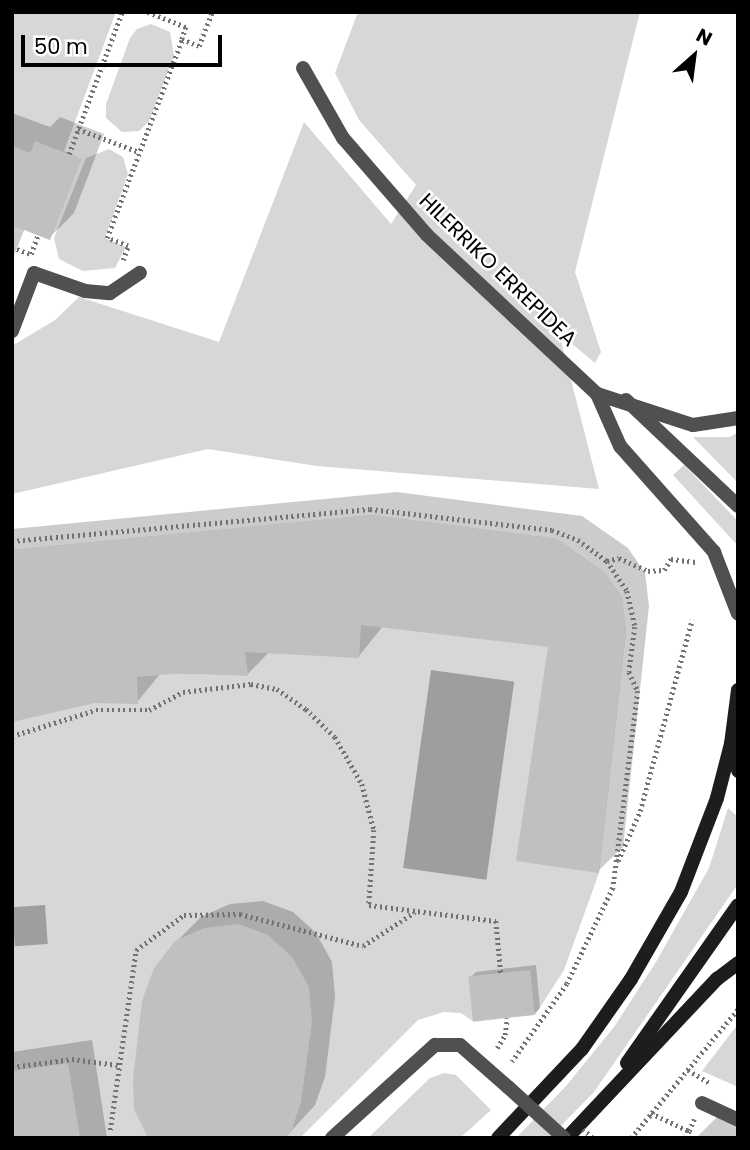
<!DOCTYPE html>
<style>
body{margin:0}
#map{position:relative;width:750px;height:1150px;overflow:hidden;background:#fff;font-family:Poppins,sans-serif}
div>[style]{position:absolute}
.green>*{inset:0;background:#d7d7d7}
.water>*{inset:0;background:#9e9e9e;transform-origin:0 0}
.shadow>*{inset:0;background:#0003}
.building>*{inset:0;background:#c0c0c0;transform-origin:0 0}
.path>*{height:4.5px;margin-top:-2.25px;transform-origin:0;background:repeating-linear-gradient(90deg,#727272 0 2px,transparent 0 5.5px)}
.lane>*{height:14px;margin:-7px;padding:0 7px;transform-origin:7px;border-radius:7px;background:#505050}
.street>*{height:14px;margin:-7px;padding:0 7px;transform-origin:7px;border-radius:7px;background:#505050}
.secondary>*{height:14px;margin:-7px;padding:0 7px;transform-origin:7px;border-radius:7px;background:#1d1d1d}
.path-bridge>*{height:4.5px;margin-top:-2.25px;transform-origin:0;background:repeating-linear-gradient(90deg,#727272 0 2px,transparent 0 5.5px)}
.street-bridge>*{height:14px;margin:-7px;padding:0 7px;transform-origin:7px;border-radius:7px;background:#505050}
span{translate:-50% -50%;white-space:nowrap;text-align:center;line-height:1.15;-webkit-text-stroke:5px #fff;paint-order:stroke}
.street-label{font-size:21px;color:#000}
.frame{position:absolute;inset:0;border:14px solid #000;pointer-events:none}
.north{position:absolute;left:659px;top:21px;width:70px;height:70px;-webkit-text-stroke:5px #fff;paint-order:stroke;rotate:28deg;font-size:19px;font-weight:700;line-height:28px;text-align:center;color:#000}
.north::after{content:'';display:block;margin:auto;width:24px;height:32px;background:#000;clip-path:polygon(50% 0,100% 100%,50% 72%,0 100%)}
.scale{position:absolute;left:21px;top:35px;width:201px;height:32px;box-sizing:border-box;border:4px solid #000;border-top:0;padding-left:9px;font-size:21px;line-height:24px;white-space:nowrap;color:#000;-webkit-text-stroke:5px #fff;paint-order:stroke}
</style>
<div id="map">
<div class="green">
<i style="clip-path:polygon(12px 12px,116px 12px,64px 151px,81px 159px,50px 240px,12px 225px)"></i>
<i style="clip-path:polygon(358px 12px,640px 12px,575px 272px,601px 352px,595px 363px,559px 333px,599px 489px,317px 466px,208px 449px,12px 494px,12px 346px,55px 320px,79px 297px,219px 342px,304px 122px,391px 224px,416px 185px,359px 120px,335px 73px)"></i>
<i style="clip-path:polygon(151px 24px,170px 32px,174px 56px,149px 121px,139px 131px,122px 132px,106px 118px,106px 104px,130px 38px,137px 29px)"></i>
<i style="clip-path:polygon(109px 149px,123px 157px,128px 174px,105px 238px,126px 247px,115px 268px,83px 271px,59px 259px,54px 238px,86px 158px)"></i>
<i style="clip-path:polygon(738px 432px,738px 483px,693px 437px,730px 437px)"></i>
<i style="clip-path:polygon(684px 465px,738px 521px,738px 546px,673px 475px)"></i>
<i style="clip-path:polygon(372px 515px,557px 539px,604px 572px,622px 597px,626px 632px,599px 873px,564px 970px,535px 1015px,474px 1022px,461px 1013px,444px 1012px,418px 1020px,300px 1138px,12px 1138px,12px 550px)"></i>
<i style="clip-path:polygon(728px 808px,738px 817px,738px 884px,594px 1092px,549px 1138px,516px 1138px,566px 1086px,614px 1027px,656px 962px,709px 868px)"></i>
<i style="clip-path:polygon(738px 1024px,738px 1087px,702px 1071px)"></i>
<i style="clip-path:polygon(444px 1073px,456px 1075px,491px 1110px,460px 1138px,368px 1138px,430px 1078px)"></i>
</div>
<div class="water">
<i style="left:431px;top:670px;width:84px;height:200px;rotate:8deg"></i>
<i style="left:45px;top:905px;width:39px;height:33px;rotate:86deg"></i>
</div>
<div class="shadow">
<i style="clip-path:polygon(12px 113px,50px 127px,60px 117px,104px 134px,74px 213px,49px 238px,25px 228px,12px 260px)"></i>
<i style="clip-path:polygon(397px 492px,582px 516px,628px 548px,645px 573px,649px 606px,623px 847px,598px 871px,550px 646px,383px 626px,359px 656px,270px 651px,247px 675px,161px 673px,137px 702px,94px 702px,12px 720px,12px 529px)"></i>
<i style="clip-path:polygon(263px 901px,293px 912px,316px 933px,332px 962px,335px 997px,325px 1077px,315px 1105px,285px 1138px,176px 942px,201px 917px,230px 904px)"></i>
<i style="clip-path:polygon(536px 965px,540px 1008px,534px 1014px,470px 978px,476px 972px)"></i>
<i style="clip-path:polygon(92px 1040px,107px 1138px,12px 1138px,12px 1052px)"></i>
<i style="clip-path:polygon(726px 1108px,738px 1113px,738px 1138px,696px 1138px)"></i>
</div>
<div class="building">
<i style="clip-path:polygon(35px 141px,81px 159px,50px 240px,12px 225px,12px 146px,30px 153px)"></i>
<i style="clip-path:polygon(372px 515px,557px 539px,604px 572px,622px 597px,626px 632px,599px 873px,516px 861px,548px 647px,361px 625px,359px 658px,245px 652px,248px 676px,182px 673px,137px 677px,138px 704px,95px 703px,12px 722px,12px 550px)"></i>
<i style="clip-path:polygon(238px 924px,268px 935px,292px 957px,309px 987px,312px 1022px,301px 1102px,291px 1132px,286px 1138px,148px 1138px,134px 1109px,133px 1080px,142px 1001px,154px 968px,175px 941px,204px 928px)"></i>
<i style="left:530px;top:970px;width:45px;height:62px;rotate:84deg"></i>
<i style="clip-path:polygon(68px 1063px,80px 1138px,12px 1138px,12px 1071px)"></i>
</div>
<div class="path">
<i style="left:148px;top:12px;width:41px;rotate:21.5deg"></i>
<i style="left:186px;top:27px;width:13px;rotate:108deg"></i>
<i style="left:78px;top:129px;width:65px;rotate:20.7deg"></i>
<i style="left:69px;top:154px;width:152px;rotate:-69.5deg"></i>
<i style="left:12px;top:247px;width:19px;rotate:21deg"></i>
<i style="left:31px;top:254px;width:20px;rotate:-70deg"></i>
<i style="left:123px;top:260px;width:15px;rotate:-70deg"></i>
<i style="left:128px;top:246px;width:22px;rotate:-159deg"></i>
<i style="left:107px;top:238px;width:213px;rotate:-69.3deg"></i>
<i style="left:182px;top:39px;width:18px;rotate:22deg"></i>
<i style="left:199px;top:46px;width:36px;rotate:-69deg"></i>
<i style="left:12px;top:541px;width:359px;rotate:-5.1deg"></i>
<i style="left:370px;top:509px;width:183px;rotate:6.6deg"></i>
<i style="left:552px;top:530px;width:28px;rotate:21deg"></i>
<i style="left:578px;top:540px;width:36px;rotate:36deg"></i>
<i style="left:607px;top:561px;width:36px;rotate:56deg"></i>
<i style="left:627px;top:591px;width:37px;rotate:77deg"></i>
<i style="left:635px;top:627px;width:45px;rotate:97.6deg"></i>
<i style="left:629px;top:672px;width:21px;rotate:65deg"></i>
<i style="left:638px;top:691px;width:199px;rotate:97.2deg"></i>
<i style="left:613px;top:888px;width:106px;rotate:115.6deg"></i>
<i style="left:567px;top:984px;width:95px;rotate:125.2deg"></i>
<i style="left:607px;top:561px;width:12px;rotate:-14deg"></i>
<i style="left:619px;top:558px;width:32px;rotate:24deg"></i>
<i style="left:648px;top:571px;width:16px;rotate:-4deg"></i>
<i style="left:664px;top:570px;width:13px;rotate:-58deg"></i>
<i style="left:671px;top:559px;width:25px;rotate:7deg"></i>
<i style="left:12px;top:736px;width:88px;rotate:-17.2deg"></i>
<i style="left:96px;top:710px;width:53px"></i>
<i style="left:149px;top:710px;width:38px;rotate:-28deg"></i>
<i style="left:183px;top:692px;width:68px;rotate:-6.7deg"></i>
<i style="left:251px;top:684px;width:26px;rotate:11deg"></i>
<i style="left:277px;top:689px;width:35px;rotate:35deg"></i>
<i style="left:306px;top:709px;width:40px;rotate:44deg"></i>
<i style="left:335px;top:737px;width:54px;rotate:60.1deg"></i>
<i style="left:362px;top:784px;width:48px;rotate:75.4deg"></i>
<i style="left:374px;top:830px;width:75px;rotate:93.8deg"></i>
<i style="left:369px;top:905px;width:128px;rotate:7.2deg"></i>
<i style="left:496px;top:921px;width:53px;rotate:84.6deg"></i>
<i style="left:618px;top:861px;width:55px;rotate:-66.3deg"></i>
<i style="left:640px;top:811px;width:198px;rotate:-74.8deg"></i>
<i style="left:497px;top:1048px;width:15px;rotate:-58deg"></i>
<i style="left:505px;top:1035px;width:17px;rotate:-83deg"></i>
<i style="left:12px;top:1067px;width:61px;rotate:-7.6deg"></i>
<i style="left:72px;top:1059px;width:46px;rotate:7.4deg"></i>
<i style="left:688px;top:1070px;width:26px;rotate:31deg"></i>
<i style="left:651px;top:1113px;width:42px;rotate:25.3deg"></i>
<i style="left:689px;top:1131px;width:13px;rotate:-67deg"></i>
<i style="left:110px;top:1130px;width:182px;rotate:-81.8deg"></i>
<i style="left:136px;top:950px;width:59px;rotate:-36.1deg"></i>
<i style="left:184px;top:915px;width:56px;rotate:-1deg"></i>
<i style="left:240px;top:914px;width:127px;rotate:14.6deg"></i>
<i style="left:363px;top:946px;width:62px;rotate:-33.2deg"></i>
<i style="left:631px;top:1138px;width:168px;rotate:-50.3deg"></i>
<i style="left:686px;top:1138px;width:8px;rotate:-67deg"></i>
</div>
<div class="lane">
<i style="left:12px;top:331px;width:62px;rotate:-69.2deg"></i>
<i style="left:34px;top:273px;width:54px;rotate:19.4deg"></i>
<i style="left:85px;top:291px;width:25px;rotate:5deg"></i>
<i style="left:110px;top:293px;width:36px;rotate:-34deg"></i>
</div>
<div class="street">
<i style="left:303px;top:68px;width:81px;rotate:60.3deg"></i>
<i style="left:343px;top:138px;width:128px;rotate:49.1deg"></i>
<i style="left:427px;top:235px;width:233px;rotate:43.1deg"></i>
<i style="left:597px;top:394px;width:57px;rotate:66.1deg"></i>
<i style="left:620px;top:446px;width:142px;rotate:48.4deg"></i>
<i style="left:714px;top:552px;width:66px;rotate:68.8deg"></i>
<i style="left:597px;top:394px;width:101px;rotate:17.9deg"></i>
<i style="left:693px;top:425px;width:46px;rotate:-8.8deg"></i>
<i style="left:626px;top:400px;width:154px;rotate:43.4deg"></i>
<i style="left:702px;top:1103px;width:40px;rotate:25deg"></i>
<i style="left:332px;top:1138px;width:139px;rotate:-42.1deg"></i>
<i style="left:435px;top:1045px;width:25px"></i>
<i style="left:460px;top:1045px;width:64px;rotate:41.2deg"></i>
</div>
<div class="secondary">
<i style="left:738px;top:690px;width:54px;rotate:97.4deg"></i>
<i style="left:731px;top:744px;width:28px;rotate:75deg"></i>
<i style="left:627px;top:1063px;width:193px;rotate:-54.9deg"></i>
<i style="left:498px;top:1138px;width:122px;rotate:-46.7deg"></i>
<i style="left:582px;top:1049px;width:85px;rotate:-55deg"></i>
<i style="left:631px;top:979px;width:100px;rotate:-60.1deg"></i>
<i style="left:681px;top:892px;width:101px;rotate:-69deg"></i>
<i style="left:717px;top:798px;width:56px;rotate:-75.5deg"></i>
<i style="left:567px;top:1138px;width:219px;rotate:-46.7deg"></i>
<i style="left:717px;top:979px;width:26px;rotate:-37deg"></i>
</div>
<div class="path-bridge">
<i style="left:583px;top:1129px;width:13px;rotate:42deg"></i>
</div>
<div class="street-bridge">
<i style="left:508px;top:1087px;width:76px;rotate:42.3deg"></i>
</div>
<div class="street-label">
<span style="left:498px;top:270px;rotate:44deg">HILERRIKO ERREPIDEA</span>
</div>
<div class="frame"></div>
<div class="north">N</div>
<div class="scale">50 m</div>
</div>
